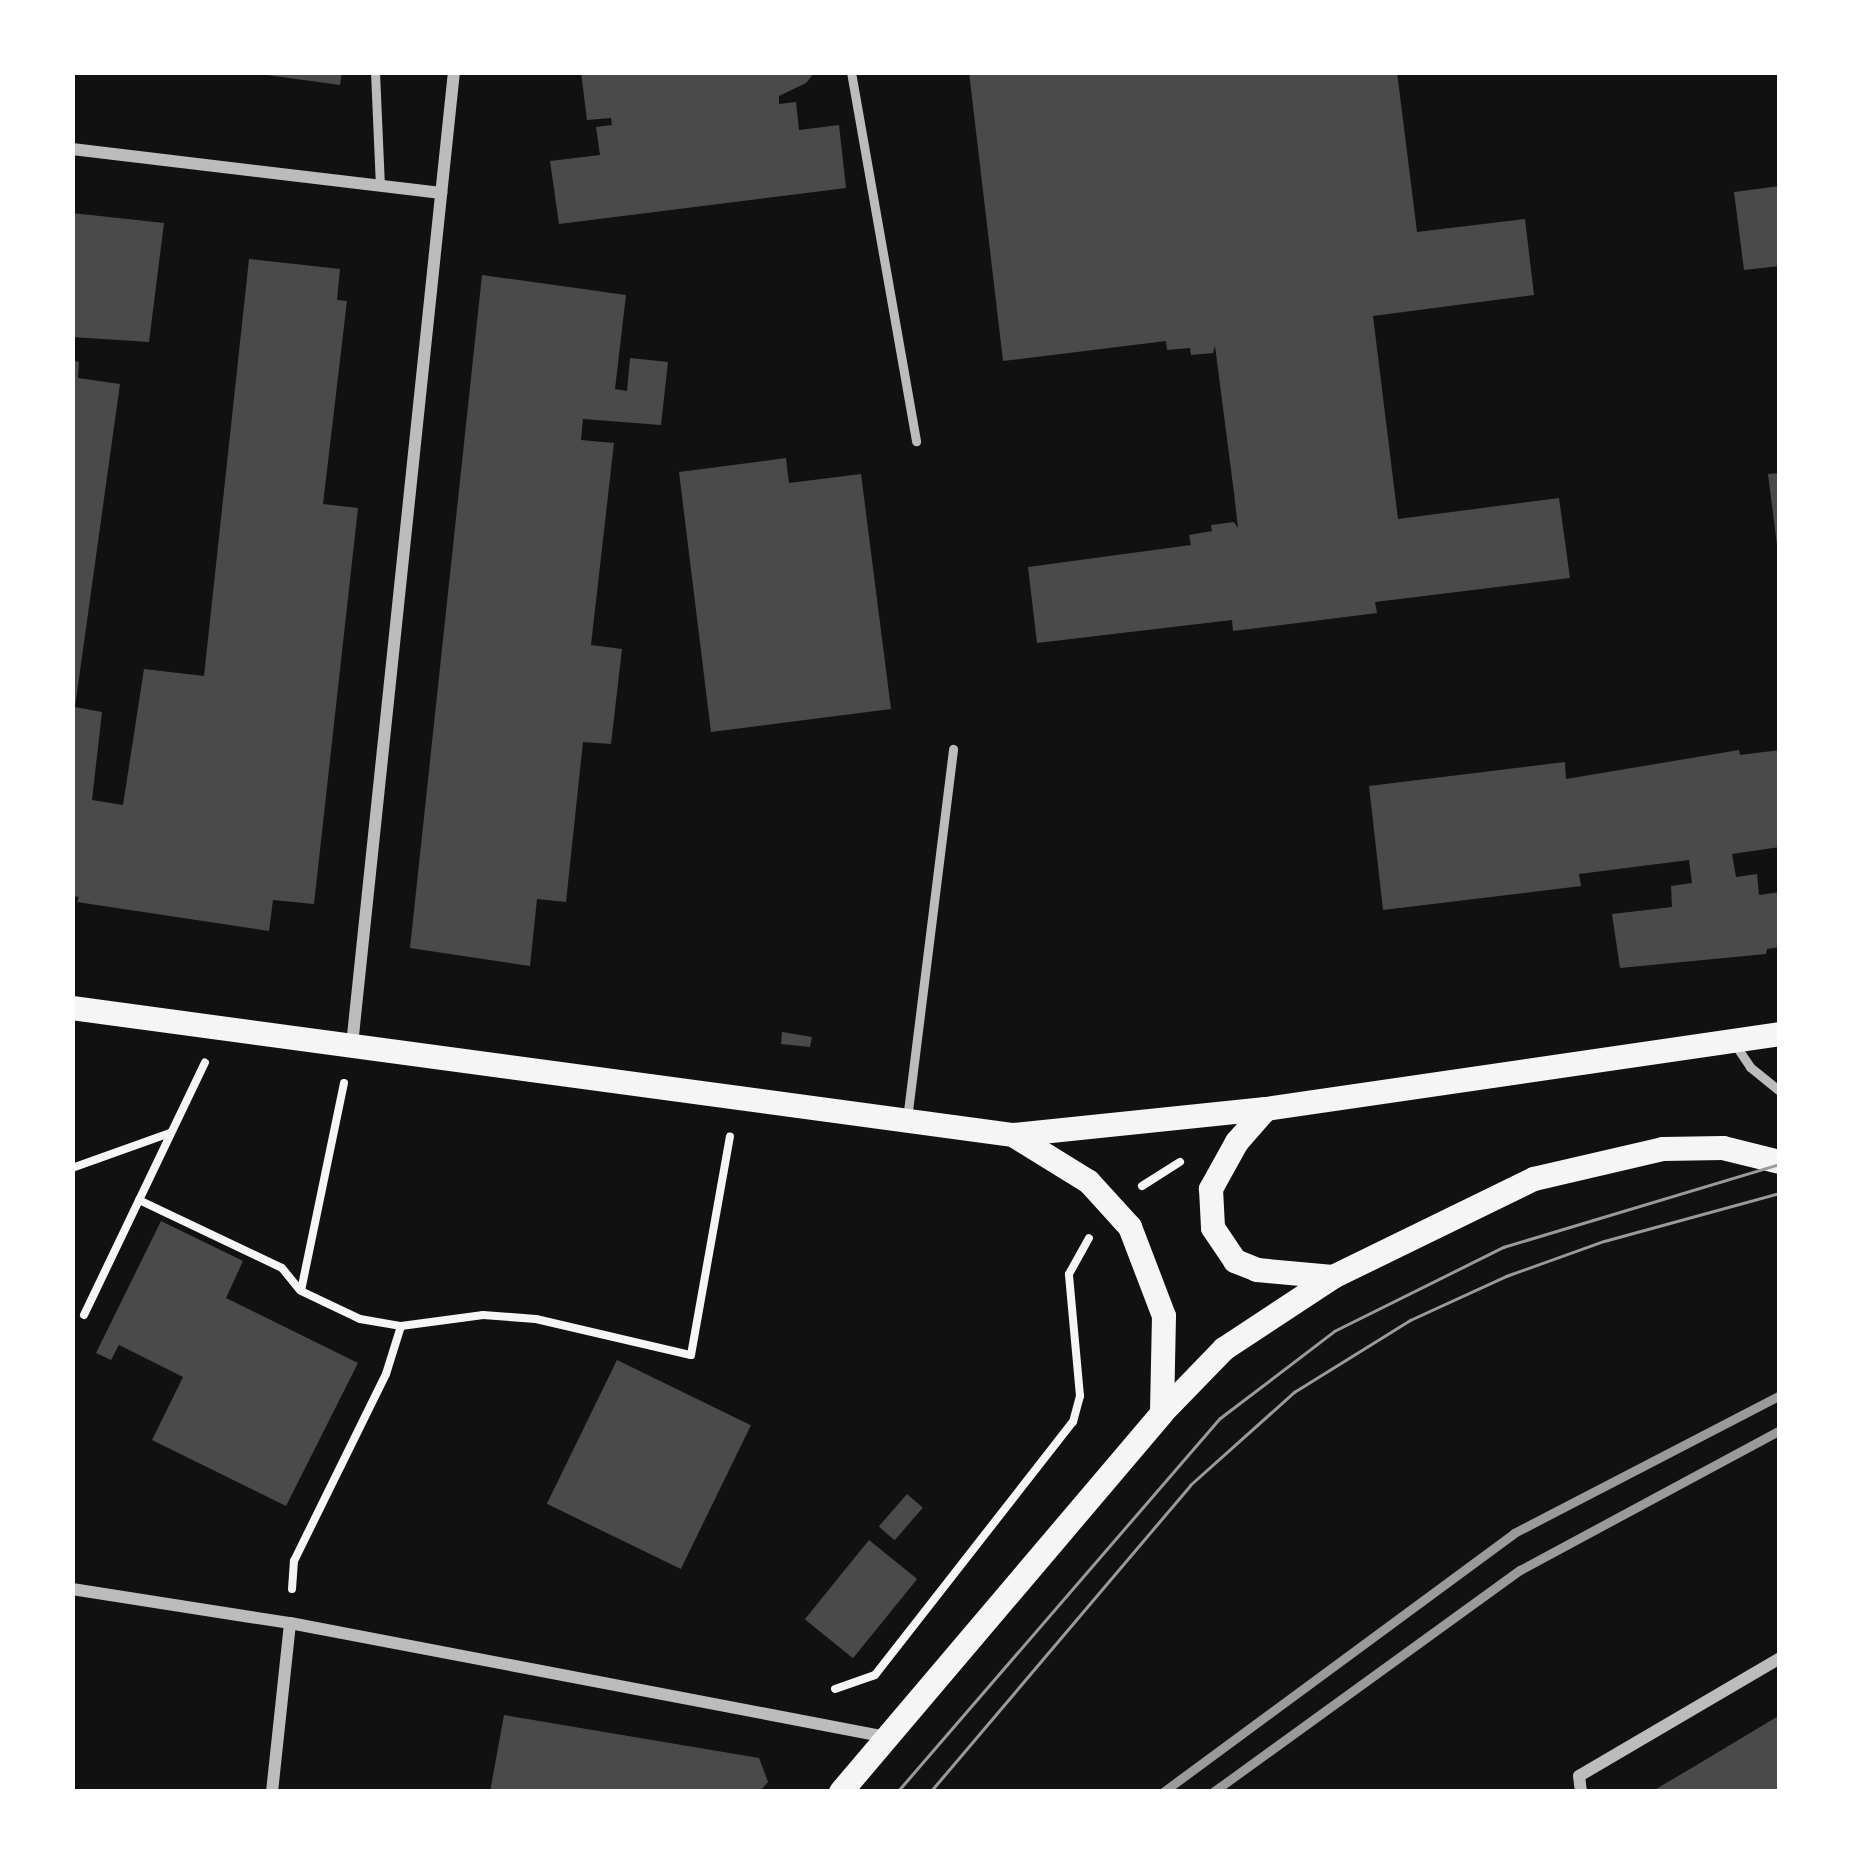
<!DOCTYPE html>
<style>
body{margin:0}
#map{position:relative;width:1852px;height:1864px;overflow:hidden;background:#111;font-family:Montserrat,sans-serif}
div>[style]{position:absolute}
.building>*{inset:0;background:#4a4a4a;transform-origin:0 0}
.path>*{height:8px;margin:-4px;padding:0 4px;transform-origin:4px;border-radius:4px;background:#f5f5f5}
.service>*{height:9px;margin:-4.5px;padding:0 4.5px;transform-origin:4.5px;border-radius:4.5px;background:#bcbcbc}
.minor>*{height:12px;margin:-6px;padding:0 6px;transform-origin:6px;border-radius:6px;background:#bcbcbc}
.secondary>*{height:24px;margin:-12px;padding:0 12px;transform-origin:12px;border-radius:12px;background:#f5f5f5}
.tram>*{height:3px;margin:-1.5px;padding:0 1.5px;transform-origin:1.5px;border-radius:1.5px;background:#9a9a9a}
.rail>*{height:9px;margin:-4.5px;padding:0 4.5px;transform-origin:4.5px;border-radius:4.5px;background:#9a9a9a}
span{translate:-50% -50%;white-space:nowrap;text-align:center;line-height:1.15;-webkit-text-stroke:12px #fff;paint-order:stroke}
.frame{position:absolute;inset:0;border:75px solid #fff;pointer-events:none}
</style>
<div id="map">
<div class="building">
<i style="clip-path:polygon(244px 72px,342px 72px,340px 85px)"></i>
<i style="clip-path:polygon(581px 72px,815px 72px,806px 83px,779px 96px,779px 104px,796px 102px,799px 130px,839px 125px,846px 188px,559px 224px,550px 161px,600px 155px,596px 127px,612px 125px,611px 118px,587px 120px)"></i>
<i style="clip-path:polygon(969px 72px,1397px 72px,1417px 232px,1525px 219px,1534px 295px,1373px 316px,1398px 519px,1559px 498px,1570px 578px,1375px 602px,1377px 613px,1233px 631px,1232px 620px,1037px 643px,1028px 567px,1191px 545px,1189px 535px,1212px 531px,1211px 525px,1234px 522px,1238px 528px,1234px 493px,1215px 346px,1213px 353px,1191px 355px,1190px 348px,1167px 350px,1166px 341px,1003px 361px)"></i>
<i style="clip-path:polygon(1780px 186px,1780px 266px,1744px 270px,1734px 192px)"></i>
<i style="clip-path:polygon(72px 213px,164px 223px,149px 342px,72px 337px)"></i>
<i style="clip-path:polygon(249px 259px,340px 269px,337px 300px,347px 301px,323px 504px,358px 508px,314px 904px,273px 900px,269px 931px,77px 902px,79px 897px,72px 896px,72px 360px,79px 362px,78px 378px,120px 384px,75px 707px,102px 712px,92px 800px,123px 805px,144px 669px,204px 676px)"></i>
<i style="clip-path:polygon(482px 275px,626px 295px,615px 389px,627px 391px,630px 358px,668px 362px,661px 425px,583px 419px,581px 440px,614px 443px,591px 645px,622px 649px,611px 744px,583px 742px,566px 902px,537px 899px,530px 966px,410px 948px)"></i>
<i style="clip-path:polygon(786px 458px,789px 483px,861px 474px,891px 709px,711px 732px,679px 472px)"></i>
<i style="clip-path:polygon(1780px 473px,1780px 545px,1777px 545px,1768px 474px)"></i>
<i style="clip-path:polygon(1739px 750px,1740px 755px,1780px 750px,1780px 847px,1732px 854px,1736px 877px,1757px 874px,1759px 895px,1780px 892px,1780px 947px,1767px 949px,1766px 954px,1620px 968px,1612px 914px,1672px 907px,1671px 886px,1692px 883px,1689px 860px,1579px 874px,1581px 886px,1383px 910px,1369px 786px,1565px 762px,1566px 779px)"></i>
<i style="clip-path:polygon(782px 1032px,812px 1037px,810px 1047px,781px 1044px)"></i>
<i style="clip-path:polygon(161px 1221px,243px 1261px,226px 1298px,358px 1363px,286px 1506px,152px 1440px,183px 1377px,119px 1345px,111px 1360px,96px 1353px)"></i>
<i style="left:617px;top:1360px;width:149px;height:160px;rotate:26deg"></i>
<i style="left:907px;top:1494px;width:21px;height:43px;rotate:41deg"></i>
<i style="left:869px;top:1540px;width:62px;height:102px;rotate:39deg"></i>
<i style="clip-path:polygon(504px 1715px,759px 1758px,768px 1782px,759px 1792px,490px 1792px)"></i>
<i style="clip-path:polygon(1780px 1715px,1780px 1792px,1651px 1792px,1695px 1766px)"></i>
</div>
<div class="path">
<i style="left:344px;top:1083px;width:212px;rotate:101.7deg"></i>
<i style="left:301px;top:1291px;width:65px;rotate:25.4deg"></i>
<i style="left:360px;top:1319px;width:42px;rotate:9.7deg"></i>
<i style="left:401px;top:1326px;width:83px;rotate:-7.6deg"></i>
<i style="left:483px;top:1315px;width:53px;rotate:4.3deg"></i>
<i style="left:536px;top:1319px;width:159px;rotate:13.1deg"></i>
<i style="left:691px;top:1355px;width:222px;rotate:-79.9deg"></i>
<i style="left:72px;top:1168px;width:104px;rotate:-19.7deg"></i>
<i style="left:1142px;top:1186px;width:45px;rotate:-32.3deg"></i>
<i style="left:139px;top:1200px;width:158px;rotate:25.4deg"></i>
<i style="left:282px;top:1268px;width:28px;rotate:51deg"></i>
<i style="left:84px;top:1315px;width:280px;rotate:-64.4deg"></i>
<i style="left:292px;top:1589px;width:28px;rotate:-86deg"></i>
<i style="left:294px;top:1561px;width:208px;rotate:-63.8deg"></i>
<i style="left:386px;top:1374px;width:50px;rotate:-72.6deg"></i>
<i style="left:835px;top:1689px;width:42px;rotate:-19.3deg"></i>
<i style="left:875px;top:1675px;width:321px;rotate:-52deg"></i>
<i style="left:1073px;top:1422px;width:27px;rotate:-75deg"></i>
<i style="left:1080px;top:1396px;width:122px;rotate:-95.2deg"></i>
<i style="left:1069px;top:1274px;width:41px;rotate:-60.9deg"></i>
</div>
<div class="service">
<i style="left:375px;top:72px;width:113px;rotate:87.5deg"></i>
<i style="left:851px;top:72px;width:375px;rotate:80deg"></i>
<i style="left:1734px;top:1043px;width:29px;rotate:56deg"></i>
<i style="left:1750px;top:1067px;width:38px;rotate:39deg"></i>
<i style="left:907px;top:1119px;width:373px;rotate:-82.9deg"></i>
</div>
<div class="minor">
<i style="left:72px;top:149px;width:372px;rotate:6.8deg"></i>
<i style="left:352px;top:1045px;width:978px;rotate:-84.02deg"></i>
<i style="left:72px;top:1589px;width:221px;rotate:8.9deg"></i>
<i style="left:290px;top:1623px;width:608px;rotate:10.81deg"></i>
<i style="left:272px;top:1792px;width:170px;rotate:-83.9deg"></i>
<i style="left:1581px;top:1792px;width:16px;rotate:-97deg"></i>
<i style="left:1579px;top:1776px;width:233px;rotate:-30.4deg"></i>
</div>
<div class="secondary">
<i style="left:72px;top:1008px;width:950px;rotate:7.69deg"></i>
<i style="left:1013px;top:1135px;width:254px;rotate:-5.9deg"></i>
<i style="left:1266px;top:1109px;width:519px;rotate:-8.3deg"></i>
<i style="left:1266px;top:1109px;width:44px;rotate:131.3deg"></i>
<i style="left:1237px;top:1142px;width:54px;rotate:119deg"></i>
<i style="left:1211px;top:1189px;width:39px;rotate:87deg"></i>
<i style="left:1213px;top:1228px;width:40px;rotate:56deg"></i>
<i style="left:1235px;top:1261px;width:24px;rotate:22deg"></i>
<i style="left:1257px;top:1270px;width:76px;rotate:5.3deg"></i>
<i style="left:1013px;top:1135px;width:89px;rotate:31.7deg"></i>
<i style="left:1089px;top:1182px;width:61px;rotate:47.7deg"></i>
<i style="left:1130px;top:1227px;width:95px;rotate:69.1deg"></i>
<i style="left:1164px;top:1316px;width:97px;rotate:91.2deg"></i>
<i style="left:841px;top:1792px;width:497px;rotate:-49.7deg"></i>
<i style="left:1162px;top:1413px;width:89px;rotate:-45.9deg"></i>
<i style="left:1224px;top:1349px;width:131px;rotate:-33.4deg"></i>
<i style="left:1333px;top:1277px;width:224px;rotate:-26deg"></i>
<i style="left:1534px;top:1179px;width:132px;rotate:-13.1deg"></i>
<i style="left:1663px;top:1149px;width:60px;rotate:-1deg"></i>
<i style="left:1723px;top:1148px;width:59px;rotate:13.8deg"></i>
</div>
<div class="tram">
<i style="left:897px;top:1792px;width:494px;rotate:-49.2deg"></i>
<i style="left:1220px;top:1418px;width:143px;rotate:-37.3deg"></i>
<i style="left:1334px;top:1331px;width:189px;rotate:-26.4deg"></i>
<i style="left:1503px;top:1247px;width:289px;rotate:-16.7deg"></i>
<i style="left:930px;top:1792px;width:402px;rotate:-49.7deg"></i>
<i style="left:1190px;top:1485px;width:140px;rotate:-41.8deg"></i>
<i style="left:1294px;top:1392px;width:137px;rotate:-31.8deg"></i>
<i style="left:1410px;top:1320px;width:106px;rotate:-24.6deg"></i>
<i style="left:1506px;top:1276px;width:104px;rotate:-19.7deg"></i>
<i style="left:1604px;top:1241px;width:182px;rotate:-15.3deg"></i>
</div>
<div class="rail">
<i style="left:1163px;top:1792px;width:436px;rotate:-36.4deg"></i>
<i style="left:1514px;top:1533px;width:300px;rotate:-27.4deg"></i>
<i style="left:1213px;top:1792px;width:379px;rotate:-35.9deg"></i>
<i style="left:1520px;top:1570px;width:295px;rotate:-28.3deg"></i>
</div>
<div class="frame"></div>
</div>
